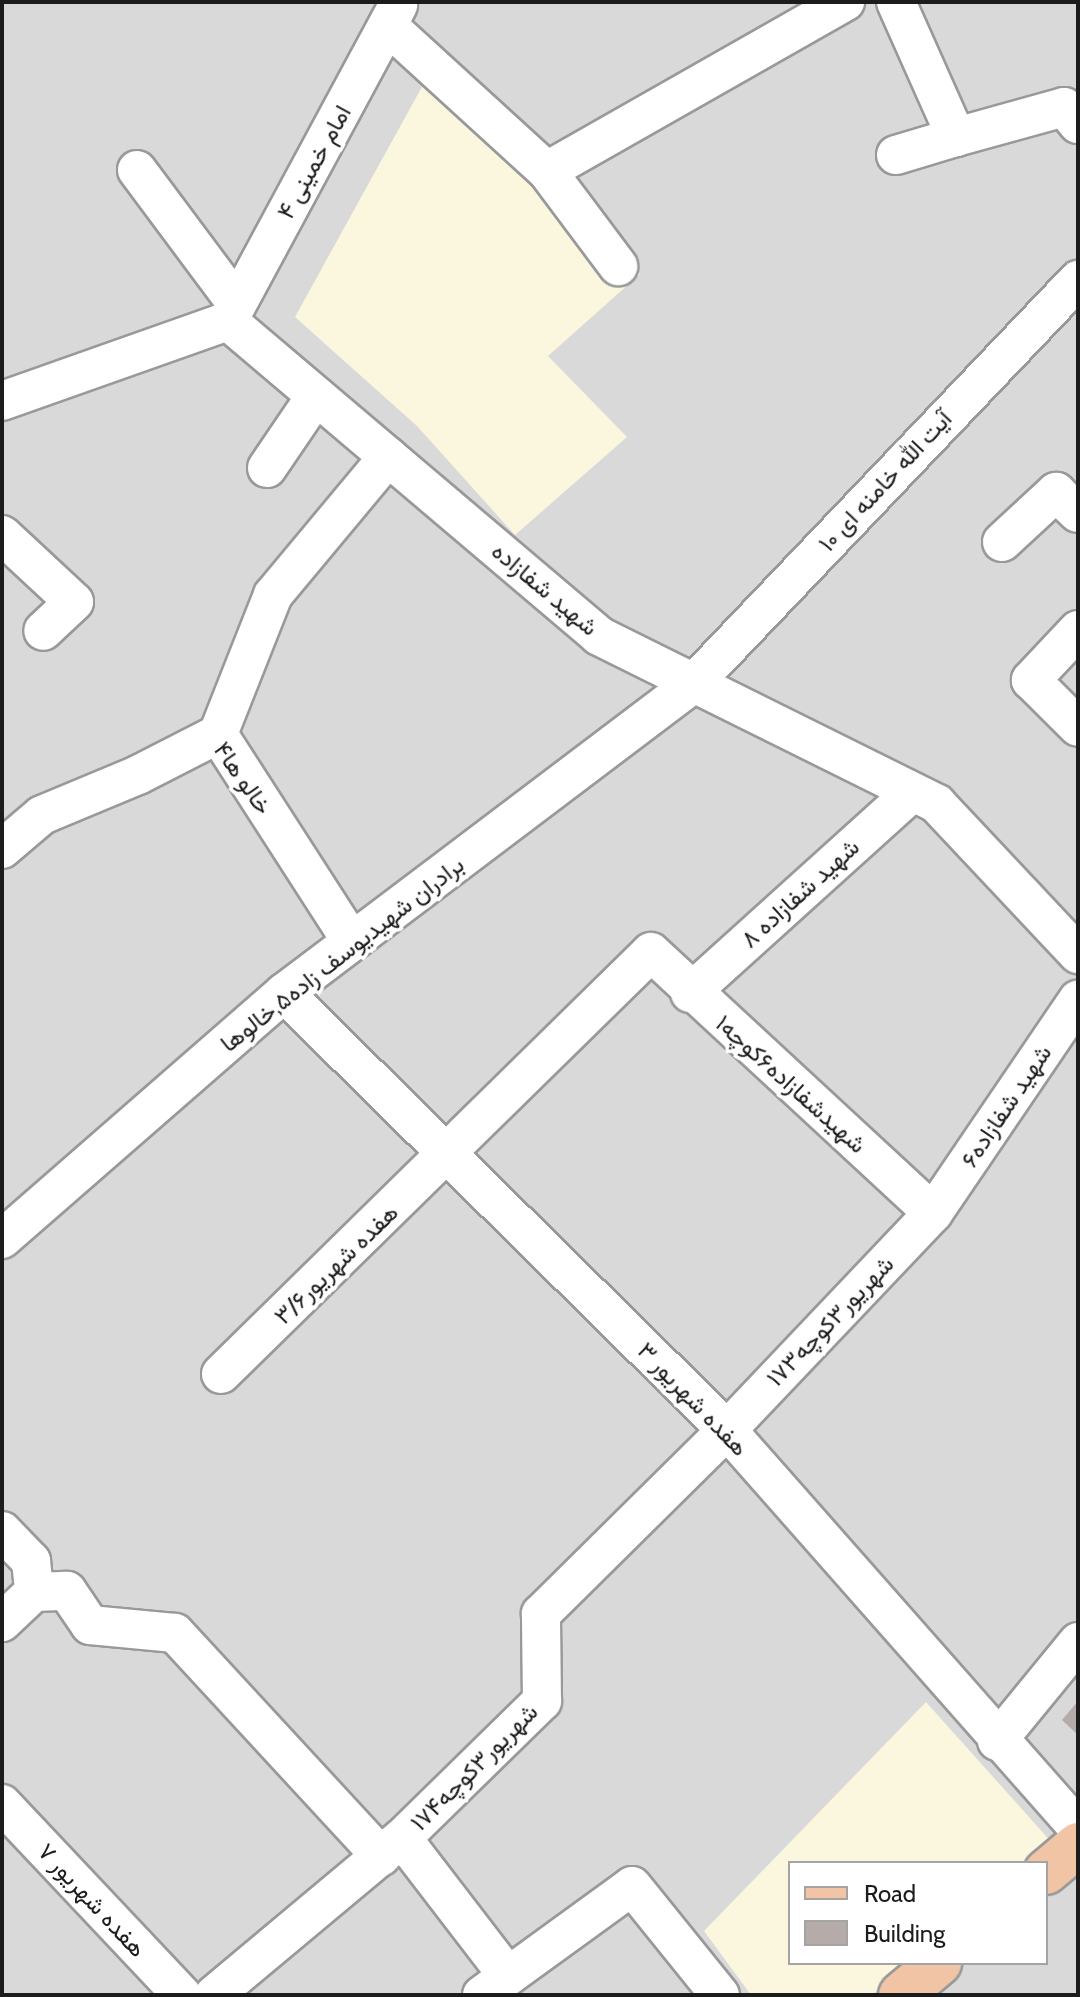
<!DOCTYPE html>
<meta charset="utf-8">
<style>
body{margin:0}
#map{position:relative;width:1080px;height:1997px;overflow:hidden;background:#ece8e3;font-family:Cabin,Vazirmatn,sans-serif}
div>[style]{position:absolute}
.residential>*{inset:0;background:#dad9da}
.education>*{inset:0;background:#fbf6de}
.building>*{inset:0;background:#b5aca9}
.roads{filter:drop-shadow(2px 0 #999) drop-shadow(-2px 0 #999) drop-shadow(0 2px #999) drop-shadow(0 -2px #999)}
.minor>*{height:38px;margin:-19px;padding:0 19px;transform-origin:19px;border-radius:19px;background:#fff}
.major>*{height:44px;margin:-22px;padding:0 22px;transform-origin:22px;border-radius:22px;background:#f0c4a5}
span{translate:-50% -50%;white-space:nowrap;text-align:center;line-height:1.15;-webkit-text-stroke:7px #fff;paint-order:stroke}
.street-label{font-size:24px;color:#1c1c1c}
.frame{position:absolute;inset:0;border:4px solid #1c1c1c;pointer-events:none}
.legend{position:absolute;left:788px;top:1861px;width:260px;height:104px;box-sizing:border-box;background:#fff;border:2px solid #a4a4a4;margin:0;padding:10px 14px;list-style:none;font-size:24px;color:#1c1c1c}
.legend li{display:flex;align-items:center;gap:16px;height:40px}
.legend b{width:40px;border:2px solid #a4a4a4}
</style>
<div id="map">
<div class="residential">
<i style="clip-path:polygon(evenodd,2px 2px,1078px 2px,1078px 1995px,2px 1995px,2px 2px,790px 1863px,1046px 1863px,1046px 1963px,790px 1963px,790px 1863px)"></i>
</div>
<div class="education">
<i style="clip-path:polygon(439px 56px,527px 128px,640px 274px,548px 356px,627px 437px,515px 535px,417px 426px,295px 317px)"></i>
<i style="clip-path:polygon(926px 1702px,1054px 1845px,1032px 1863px,790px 1863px,790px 1963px,911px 1963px,872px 1995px,751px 1995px,704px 1931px)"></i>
</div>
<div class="building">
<i style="clip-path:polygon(1078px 1701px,1078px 1735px,1062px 1720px)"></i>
</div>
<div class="roads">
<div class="minor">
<i style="left:896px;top:2px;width:148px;rotate:66deg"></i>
<i style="left:956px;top:137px;width:112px;rotate:-15.5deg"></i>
<i style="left:1064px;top:107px;width:22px;rotate:51deg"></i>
<i style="left:388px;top:26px;width:215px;rotate:42.4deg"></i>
<i style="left:547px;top:171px;width:343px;rotate:-29.6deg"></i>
<i style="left:896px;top:155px;width:63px;rotate:-16.7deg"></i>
<i style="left:137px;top:170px;width:167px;rotate:53.3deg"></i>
<i style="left:547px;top:171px;width:119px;rotate:53.2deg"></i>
<i style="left:228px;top:321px;width:359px;rotate:-61.7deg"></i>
<i style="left:2px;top:401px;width:240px;rotate:-19.5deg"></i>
<i style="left:228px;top:321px;width:487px;rotate:40.3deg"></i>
<i style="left:599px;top:636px;width:377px;rotate:26.4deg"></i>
<i style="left:937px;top:804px;width:206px;rotate:46.8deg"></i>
<i style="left:267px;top:468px;width:87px;rotate:-55.8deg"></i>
<i style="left:2px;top:535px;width:98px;rotate:42.9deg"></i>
<i style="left:74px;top:602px;width:42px;rotate:136.9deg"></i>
<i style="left:1002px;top:542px;width:74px;rotate:-42.8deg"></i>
<i style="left:1056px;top:492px;width:30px;rotate:44deg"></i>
<i style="left:1078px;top:630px;width:69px;rotate:133.2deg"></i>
<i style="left:1031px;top:680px;width:66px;rotate:45deg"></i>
<i style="left:218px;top:734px;width:149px;rotate:-68.4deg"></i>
<i style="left:273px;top:595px;width:180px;rotate:-50.2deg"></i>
<i style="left:2px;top:849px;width:52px;rotate:-40.4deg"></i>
<i style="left:42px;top:815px;width:104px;rotate:-22.6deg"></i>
<i style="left:138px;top:775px;width:90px;rotate:-27.1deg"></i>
<i style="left:218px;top:734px;width:247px;rotate:57.2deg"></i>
<i style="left:284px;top:993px;width:622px;rotate:44.61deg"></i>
<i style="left:727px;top:1430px;width:531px;rotate:48.59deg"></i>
<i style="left:690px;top:993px;width:298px;rotate:-42.1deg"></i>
<i style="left:2px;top:1239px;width:374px;rotate:-41.1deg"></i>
<i style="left:284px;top:993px;width:514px;rotate:-37.09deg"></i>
<i style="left:694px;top:683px;width:557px;rotate:-46.38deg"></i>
<i style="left:221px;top:1374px;width:602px;rotate:-44.46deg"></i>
<i style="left:651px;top:952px;width:384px;rotate:42.8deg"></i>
<i style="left:2px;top:1531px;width:42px;rotate:46deg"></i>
<i style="left:31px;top:1561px;width:31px;rotate:84deg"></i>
<i style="left:34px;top:1592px;width:44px;rotate:136.8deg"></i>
<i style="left:34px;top:1592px;width:33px;rotate:-2deg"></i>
<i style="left:67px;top:1591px;width:41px;rotate:55.9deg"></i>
<i style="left:90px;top:1625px;width:85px;rotate:5.4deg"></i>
<i style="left:175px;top:1633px;width:304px;rotate:47.3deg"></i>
<i style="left:997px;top:1741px;width:128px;rotate:-50.7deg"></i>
<i style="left:2px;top:1804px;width:262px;rotate:46.7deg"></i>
<i style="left:402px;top:1838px;width:174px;rotate:52.5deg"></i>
<i style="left:214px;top:1995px;width:245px;rotate:-39.9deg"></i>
<i style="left:402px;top:1838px;width:196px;rotate:-44.4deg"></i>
<i style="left:542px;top:1701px;width:87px;rotate:-90.7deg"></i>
<i style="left:541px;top:1614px;width:262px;rotate:-44.7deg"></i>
<i style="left:727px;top:1430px;width:299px;rotate:-46.5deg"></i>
<i style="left:933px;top:1213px;width:258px;rotate:-55.8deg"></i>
<i style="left:482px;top:1995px;width:185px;rotate:-36deg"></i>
<i style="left:632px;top:1886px;width:140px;rotate:51.1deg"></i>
</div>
<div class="major">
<i style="left:1046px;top:1872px;width:42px;rotate:-40.2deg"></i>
<i style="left:901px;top:1995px;width:50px;rotate:-40.1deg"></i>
</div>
</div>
<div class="street-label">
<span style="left:314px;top:162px;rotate:-61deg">امام خمینی ۴</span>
<span style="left:885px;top:481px;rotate:-47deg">آیت الله خامنه ای ۱۰</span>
<span style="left:545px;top:589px;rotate:40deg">شهید شفازاده</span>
<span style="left:243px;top:778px;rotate:55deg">خالو ها۴</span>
<span style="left:800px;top:893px;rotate:-42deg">شهید شفازاده ۸</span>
<span style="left:342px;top:954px;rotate:-38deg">برادران شهیدیوسف زاده۵,خالوها</span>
<span style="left:791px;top:1084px;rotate:42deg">شهیدشفازاده۶کوچه۱</span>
<span style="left:1006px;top:1106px;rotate:-56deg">شهید شفازاده۶</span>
<span style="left:336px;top:1264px;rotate:-44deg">هفده شهریور۳/۶</span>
<span style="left:830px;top:1321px;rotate:-46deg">۱۷شهریور۳کوچه۳</span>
<span style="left:693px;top:1399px;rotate:46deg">هفده شهریور ۳</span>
<span style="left:474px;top:1767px;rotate:-45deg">۱۷شهریور۳کوچه۴</span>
<span style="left:92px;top:1900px;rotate:47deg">هفده شهریور ۷</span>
</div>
<div class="frame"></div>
<ul class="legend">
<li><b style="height:10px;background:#f0c4a5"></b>Road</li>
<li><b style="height:22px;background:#b5aca9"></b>Building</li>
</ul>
</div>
